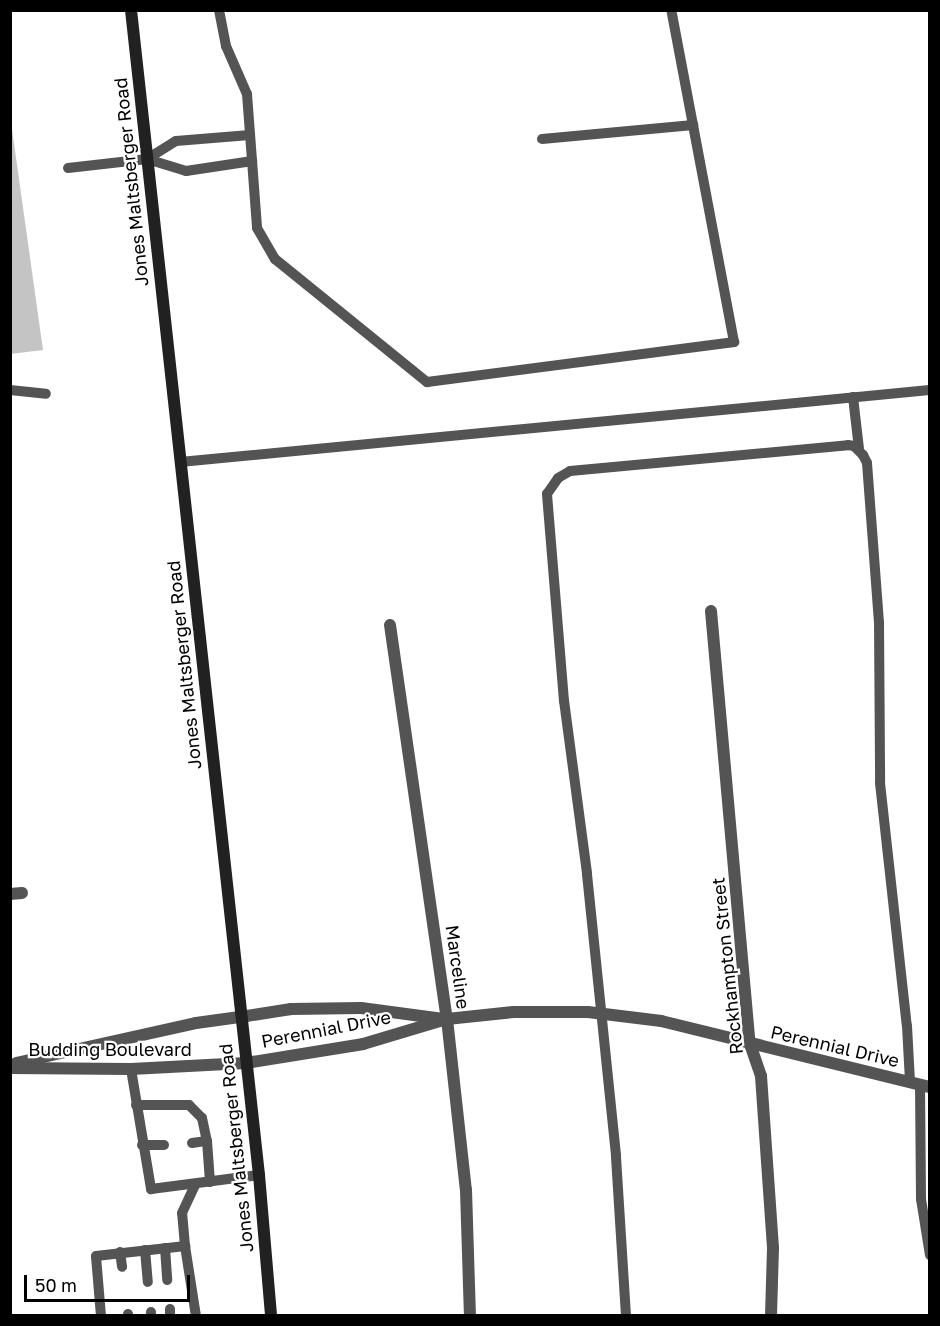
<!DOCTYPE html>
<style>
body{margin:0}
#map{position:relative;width:940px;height:1326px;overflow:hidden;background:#fff;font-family:"Golos Text",sans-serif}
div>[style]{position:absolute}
.building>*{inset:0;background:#c4c4c4}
.service>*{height:10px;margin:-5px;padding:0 5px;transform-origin:5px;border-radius:5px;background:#545454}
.minor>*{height:12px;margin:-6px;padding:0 6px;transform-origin:6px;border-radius:6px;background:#545454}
.tertiary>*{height:12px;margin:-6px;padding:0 6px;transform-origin:6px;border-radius:6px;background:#545454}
.secondary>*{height:12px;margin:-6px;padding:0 6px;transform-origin:6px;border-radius:6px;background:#212121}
span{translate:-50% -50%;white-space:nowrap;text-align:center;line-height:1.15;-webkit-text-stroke:4.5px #fff;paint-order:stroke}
.street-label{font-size:18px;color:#000}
.frame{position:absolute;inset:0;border:12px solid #000;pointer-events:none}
.scale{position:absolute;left:24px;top:1275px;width:166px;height:27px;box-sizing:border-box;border:3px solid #000;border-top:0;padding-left:8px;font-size:18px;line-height:21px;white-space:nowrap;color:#000;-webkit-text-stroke:4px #fff;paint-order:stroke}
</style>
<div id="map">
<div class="building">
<i style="clip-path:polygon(10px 115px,43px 350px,10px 354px)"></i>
</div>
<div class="service">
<i style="left:219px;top:10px;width:37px;rotate:79deg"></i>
<i style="left:226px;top:46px;width:52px;rotate:66.4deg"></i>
<i style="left:247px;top:94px;width:134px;rotate:85.7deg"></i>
<i style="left:257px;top:228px;width:36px;rotate:60deg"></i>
<i style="left:275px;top:259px;width:196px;rotate:39deg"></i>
<i style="left:427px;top:382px;width:310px;rotate:-7.4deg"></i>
<i style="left:734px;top:342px;width:338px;rotate:-100.7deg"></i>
<i style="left:542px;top:139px;width:152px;rotate:-5.3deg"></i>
<i style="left:147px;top:159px;width:34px;rotate:-32deg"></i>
<i style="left:176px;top:141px;width:74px;rotate:-4.6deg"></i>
<i style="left:68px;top:168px;width:80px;rotate:-6.5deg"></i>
<i style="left:147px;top:159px;width:41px;rotate:17.1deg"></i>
<i style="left:186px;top:171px;width:67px;rotate:-8.6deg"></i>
<i style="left:10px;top:390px;width:36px;rotate:6deg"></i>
<i style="left:853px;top:397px;width:52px;rotate:83.4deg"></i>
<i style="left:180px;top:462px;width:753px;rotate:-5.48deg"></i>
<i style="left:131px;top:1069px;width:122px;rotate:80.5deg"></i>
<i style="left:151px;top:1189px;width:109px;rotate:-7.4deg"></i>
<i style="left:920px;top:1084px;width:115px;rotate:89.5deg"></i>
<i style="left:921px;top:1199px;width:57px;rotate:80.9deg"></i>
<i style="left:136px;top:1105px;width:53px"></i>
<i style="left:189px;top:1105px;width:18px;rotate:45deg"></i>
<i style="left:202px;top:1118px;width:24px;rotate:78deg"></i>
<i style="left:207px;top:1141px;width:41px;rotate:85.8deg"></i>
<i style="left:192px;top:1143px;width:15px;rotate:-8deg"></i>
<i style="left:142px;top:1145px;width:22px"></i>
<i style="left:185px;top:1246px;width:71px;rotate:81.1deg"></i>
<i style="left:165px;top:1248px;width:32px;rotate:86deg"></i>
<i style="left:145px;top:1250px;width:32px;rotate:85deg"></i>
<i style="left:120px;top:1252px;width:15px;rotate:82deg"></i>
<i style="left:170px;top:1309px;width:7px;rotate:90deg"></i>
<i style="left:151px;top:1312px;width:4px;rotate:90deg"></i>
<i style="left:128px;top:1314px;width:2px;rotate:90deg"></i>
<i style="left:101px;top:1316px;width:60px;rotate:-94.8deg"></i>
<i style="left:96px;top:1256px;width:90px;rotate:-6.4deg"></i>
<i style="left:185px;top:1246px;width:33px;rotate:-95deg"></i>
<i style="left:182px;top:1213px;width:31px;rotate:-65deg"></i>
<i style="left:626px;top:1316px;width:161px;rotate:-93.6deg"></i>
<i style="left:616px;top:1155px;width:283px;rotate:-95.9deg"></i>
<i style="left:587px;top:873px;width:174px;rotate:-97.6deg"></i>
<i style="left:564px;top:701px;width:208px;rotate:-94.7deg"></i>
<i style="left:547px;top:494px;width:19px;rotate:-55deg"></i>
<i style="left:558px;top:478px;width:14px;rotate:-30deg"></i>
<i style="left:570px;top:471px;width:279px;rotate:-5.3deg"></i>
<i style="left:848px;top:445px;width:6px;rotate:9deg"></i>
<i style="left:854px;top:446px;width:13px;rotate:45deg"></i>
<i style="left:863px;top:455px;width:9px;rotate:63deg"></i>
<i style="left:867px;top:463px;width:159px;rotate:85.7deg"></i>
<i style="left:879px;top:622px;width:161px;rotate:89.6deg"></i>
<i style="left:880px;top:783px;width:244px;rotate:83.7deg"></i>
<i style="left:907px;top:1026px;width:56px;rotate:86.9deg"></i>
</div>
<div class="minor">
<i style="left:711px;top:611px;width:435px;rotate:84.9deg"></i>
<i style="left:750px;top:1044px;width:34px;rotate:71deg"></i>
<i style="left:761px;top:1076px;width:172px;rotate:86deg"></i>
<i style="left:773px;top:1248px;width:68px;rotate:91.7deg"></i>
<i style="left:390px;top:625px;width:398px;rotate:81.8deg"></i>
<i style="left:447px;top:1019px;width:172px;rotate:83.7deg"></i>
<i style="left:466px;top:1190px;width:126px;rotate:88.2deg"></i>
<i style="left:10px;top:894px;width:12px;rotate:-5deg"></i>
<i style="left:240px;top:1017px;width:52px;rotate:-8.9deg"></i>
<i style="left:291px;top:1009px;width:70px;rotate:-0.8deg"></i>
<i style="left:361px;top:1008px;width:83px;rotate:7.6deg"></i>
<i style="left:246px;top:1063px;width:119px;rotate:-9.2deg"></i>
<i style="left:363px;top:1044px;width:88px;rotate:-16.6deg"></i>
<i style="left:447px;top:1019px;width:67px;rotate:-6deg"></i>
<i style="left:514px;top:1012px;width:74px"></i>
<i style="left:588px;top:1012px;width:74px;rotate:7deg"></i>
<i style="left:661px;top:1021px;width:277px;rotate:13.8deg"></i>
</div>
<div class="tertiary">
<i style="left:16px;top:1063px;width:184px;rotate:-12.5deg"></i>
<i style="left:196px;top:1023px;width:44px;rotate:-7.8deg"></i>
<i style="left:10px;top:1068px;width:121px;rotate:0.5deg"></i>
<i style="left:131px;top:1069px;width:115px;rotate:-3deg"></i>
</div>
<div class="secondary">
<i style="left:131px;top:10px;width:1172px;rotate:83.73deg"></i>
<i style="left:259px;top:1175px;width:142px;rotate:85.1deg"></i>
</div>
<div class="street-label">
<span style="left:131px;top:182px;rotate:-96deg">Jones Maltsberger Road</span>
<span style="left:184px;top:665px;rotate:-96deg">Jones Maltsberger Road</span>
<span style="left:727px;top:966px;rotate:-96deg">Rockhampton Street</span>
<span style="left:458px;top:967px;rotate:82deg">Marceline</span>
<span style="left:326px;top:1029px;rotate:-11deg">Perennial Drive</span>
<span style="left:835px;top:1046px;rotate:13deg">Perennial Drive</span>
<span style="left:110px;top:1049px">Budding Boulevard</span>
<span style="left:236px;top:1148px;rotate:-96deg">Jones Maltsberger Road</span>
</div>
<div class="frame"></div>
<div class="scale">50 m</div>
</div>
